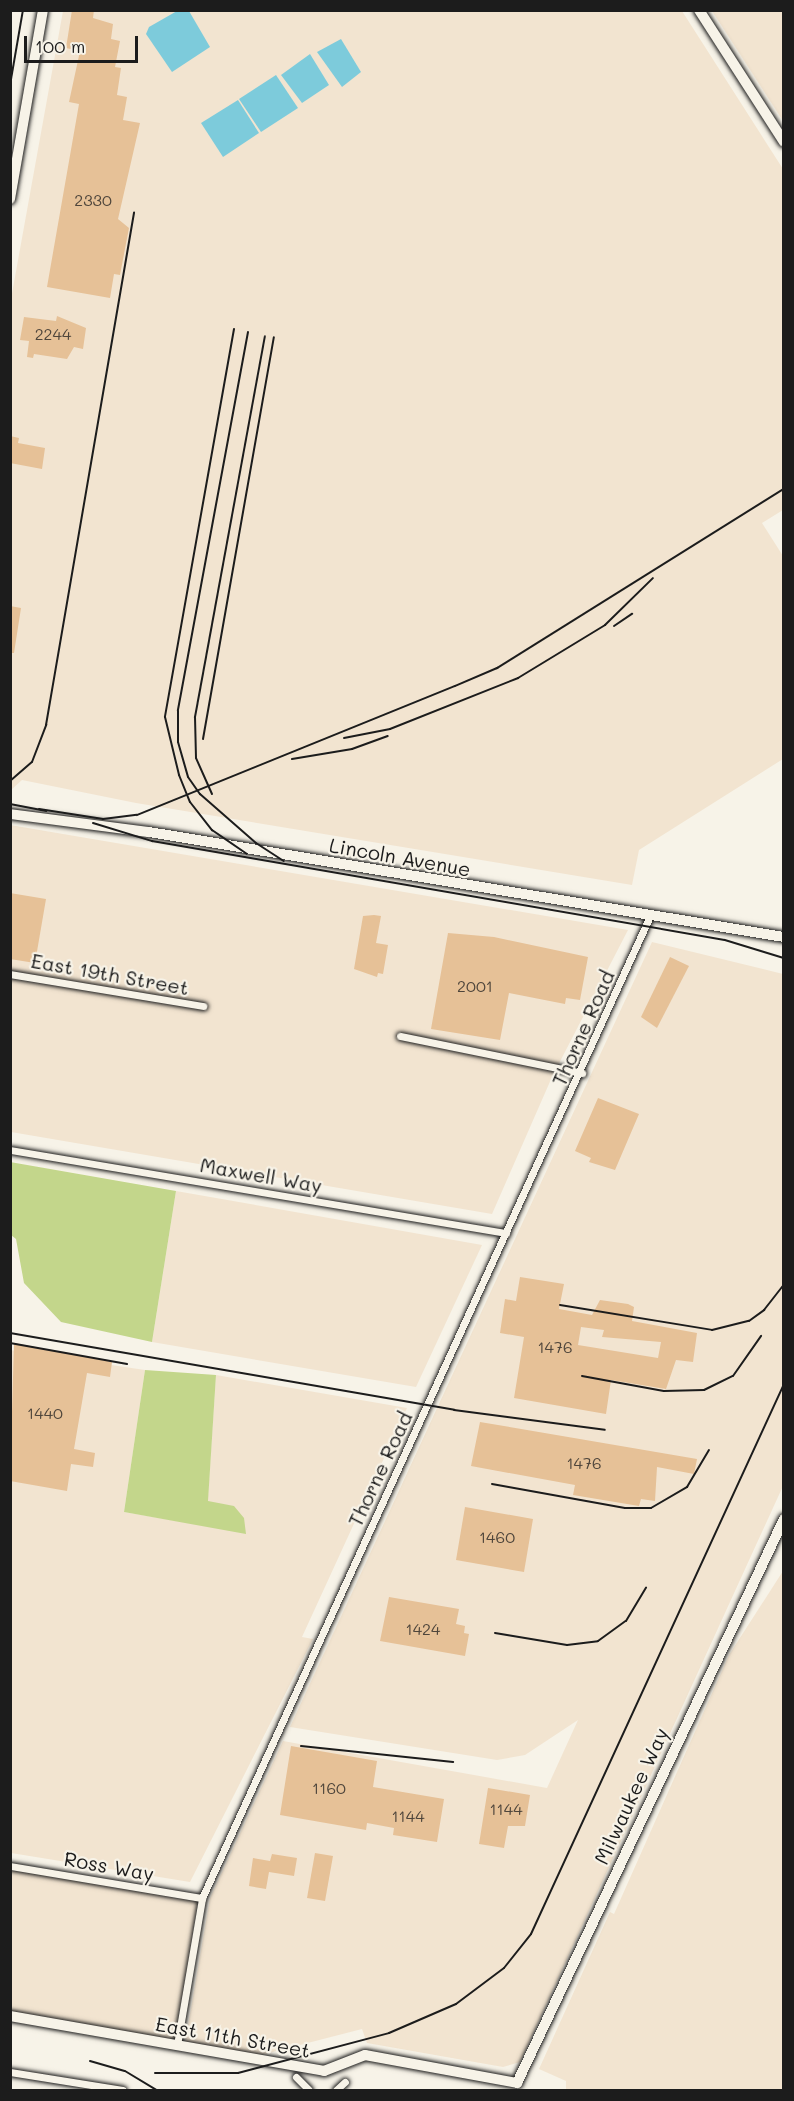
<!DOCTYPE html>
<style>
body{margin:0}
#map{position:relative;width:794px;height:2101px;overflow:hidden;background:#f7f3e8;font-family:Mali,sans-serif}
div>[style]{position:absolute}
.built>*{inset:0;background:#f2e4d0}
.green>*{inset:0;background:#c3d68b}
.water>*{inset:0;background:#7dcbdb}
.building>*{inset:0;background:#e6c197}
.roads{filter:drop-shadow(0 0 2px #1c1c1c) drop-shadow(0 0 2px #1c1c1c)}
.street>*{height:7px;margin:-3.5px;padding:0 3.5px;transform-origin:3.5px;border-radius:3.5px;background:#f7f3e8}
.secondary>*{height:10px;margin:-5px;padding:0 5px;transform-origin:5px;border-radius:5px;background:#f7f3e8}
.rail>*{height:2px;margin:-1px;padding:0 1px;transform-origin:1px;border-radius:1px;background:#1c1c1c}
span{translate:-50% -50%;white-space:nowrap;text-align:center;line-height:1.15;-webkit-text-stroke:4.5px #f7f3e8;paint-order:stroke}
.number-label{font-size:16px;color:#4e453b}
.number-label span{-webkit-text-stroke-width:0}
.street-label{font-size:20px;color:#1c1c1c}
.frame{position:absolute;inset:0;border:12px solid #1c1c1c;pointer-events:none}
.scale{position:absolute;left:24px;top:36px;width:114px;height:27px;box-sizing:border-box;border:3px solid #1c1c1c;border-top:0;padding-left:8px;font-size:18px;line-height:21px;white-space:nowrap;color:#1c1c1c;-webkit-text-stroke:4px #f7f3e8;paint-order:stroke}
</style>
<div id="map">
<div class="built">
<i style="clip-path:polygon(63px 11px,682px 11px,783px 169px,783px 510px,762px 523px,783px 556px,783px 759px,639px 850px,632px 885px,136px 803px,22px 780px,11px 790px,11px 299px)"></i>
<i style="clip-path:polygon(712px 11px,783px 11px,783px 121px)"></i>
<i style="clip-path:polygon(10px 825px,628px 930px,552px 1077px,492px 1214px,11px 1132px)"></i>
<i style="clip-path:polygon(652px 942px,783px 974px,783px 1486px,520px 2062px,503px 2067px,367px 2043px,362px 2029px,261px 2055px,185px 2043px,210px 1898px,283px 1741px,547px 1788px,578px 1720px,525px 1755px,497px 1760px,290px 1727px)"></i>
<i style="clip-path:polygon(176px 1191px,482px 1245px,416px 1387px,152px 1342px)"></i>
<i style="clip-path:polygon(10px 1350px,145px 1370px,124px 1512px,206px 1526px,216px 1375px,407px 1408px,302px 1637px,313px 1639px,190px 1882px,11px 1853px)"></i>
<i style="clip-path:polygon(783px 1571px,783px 2090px,566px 2090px,566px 2081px,539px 2069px,610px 1912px,614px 1914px,729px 1655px)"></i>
<i style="clip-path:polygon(10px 1868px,198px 1899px,176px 2041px,11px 2015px)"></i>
</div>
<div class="green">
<i style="clip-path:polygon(10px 1162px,176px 1191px,152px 1342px,61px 1322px,24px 1283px,16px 1239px,11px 1235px)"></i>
<i style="clip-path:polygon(145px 1370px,216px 1375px,208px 1501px,234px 1506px,244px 1518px,246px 1534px,124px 1512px)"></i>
</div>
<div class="water">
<i style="clip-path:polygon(177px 11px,189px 11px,210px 47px,172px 72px,146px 34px,149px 27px)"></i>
<i style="clip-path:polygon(341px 39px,361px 72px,342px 87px,317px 52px)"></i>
<i style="clip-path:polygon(310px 54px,329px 85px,302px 103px,281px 75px)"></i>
<i style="clip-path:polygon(276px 75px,298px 108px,261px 132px,239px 99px)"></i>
<i style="clip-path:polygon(238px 100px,259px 133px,223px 157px,201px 123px)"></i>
</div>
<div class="building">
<i style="clip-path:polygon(72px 10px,94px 10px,93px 18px,113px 24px,111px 39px,120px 41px,115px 67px,121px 68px,117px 95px,127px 97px,123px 120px,140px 123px,118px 219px,129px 228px,120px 275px,114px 274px,110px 298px,47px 287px,79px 104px,69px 102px,80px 51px,66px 48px)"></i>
<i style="clip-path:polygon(57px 316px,86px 328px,83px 349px,74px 347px,67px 359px,34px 354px,33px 358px,27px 357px,29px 341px,20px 340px,24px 317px,56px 321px)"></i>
<i style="clip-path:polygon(10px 436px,19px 438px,18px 443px,45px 448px,42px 469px,10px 463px)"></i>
<i style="clip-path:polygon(10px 606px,21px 608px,14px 653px,10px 653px)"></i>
<i style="clip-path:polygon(10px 893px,46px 899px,35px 963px,10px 959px)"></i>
<i style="clip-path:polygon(374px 915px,381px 916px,376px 943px,388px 945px,383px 974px,378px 973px,377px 977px,354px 969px,363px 916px)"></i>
<i style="clip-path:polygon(448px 933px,494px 937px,588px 957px,580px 1000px,566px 998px,565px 1004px,509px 993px,500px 1040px,431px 1029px)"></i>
<i style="clip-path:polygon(670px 957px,689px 966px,657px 1028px,641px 1017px)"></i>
<i style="clip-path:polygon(598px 1098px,639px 1114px,615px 1170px,589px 1162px,591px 1158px,575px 1151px)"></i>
<i style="clip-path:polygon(evenodd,520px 1277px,564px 1284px,559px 1309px,592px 1315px,600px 1300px,628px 1304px,634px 1307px,632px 1321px,697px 1333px,693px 1362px,676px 1360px,666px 1389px,611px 1380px,606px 1414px,514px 1398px,524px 1337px,500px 1333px,505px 1299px,516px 1301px,520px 1277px,581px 1327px,604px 1330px,602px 1337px,661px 1342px,658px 1358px,578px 1345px,581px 1327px)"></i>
<i style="clip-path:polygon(14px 1343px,112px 1362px,110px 1377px,87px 1373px,74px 1449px,95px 1453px,93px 1467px,71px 1464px,67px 1491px,10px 1481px)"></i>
<i style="clip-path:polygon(480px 1422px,697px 1459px,694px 1474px,657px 1467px,655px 1501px,641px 1499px,639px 1506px,573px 1495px,575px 1485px,471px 1466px)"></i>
<i style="clip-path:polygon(465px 1507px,533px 1519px,524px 1572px,456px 1560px)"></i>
<i style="clip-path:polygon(389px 1597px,459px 1609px,456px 1624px,465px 1626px,464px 1633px,469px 1634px,465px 1656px,380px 1641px)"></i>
<i style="clip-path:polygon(291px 1746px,377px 1761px,373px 1787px,444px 1799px,437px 1842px,393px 1835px,394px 1828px,367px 1823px,366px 1830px,280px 1815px)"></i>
<i style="clip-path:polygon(488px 1788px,530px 1795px,525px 1826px,508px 1826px,504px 1848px,479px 1844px)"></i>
<i style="clip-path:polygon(315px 1853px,333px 1856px,325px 1901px,307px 1898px)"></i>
<i style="clip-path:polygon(272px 1854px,297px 1858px,294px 1876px,269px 1872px,266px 1889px,249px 1886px,253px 1858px,270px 1861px)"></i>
</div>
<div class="roads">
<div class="street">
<i style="left:10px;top:974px;width:196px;rotate:9.4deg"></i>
<i style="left:400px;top:1036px;width:186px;rotate:11.5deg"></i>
<i style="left:10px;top:1150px;width:503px;rotate:9.5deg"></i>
<i style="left:10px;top:1866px;width:195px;rotate:9.5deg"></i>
<i style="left:177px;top:2045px;width:149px;rotate:-80.3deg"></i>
<i style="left:202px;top:1898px;width:1077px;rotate:-65.48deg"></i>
<i style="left:10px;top:2072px;width:114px;rotate:9.1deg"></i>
<i style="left:296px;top:2077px;width:18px;rotate:45deg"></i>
<i style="left:336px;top:2090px;width:12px;rotate:-42deg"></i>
</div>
<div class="secondary">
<i style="left:699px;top:10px;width:157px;rotate:57.2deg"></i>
<i style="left:10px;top:199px;width:192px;rotate:-80.1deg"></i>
<i style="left:10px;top:814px;width:140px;rotate:7.4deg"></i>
<i style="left:149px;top:832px;width:644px;rotate:9.39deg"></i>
<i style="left:10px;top:2016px;width:319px;rotate:9.9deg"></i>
<i style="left:324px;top:2071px;width:44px;rotate:-21.3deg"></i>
<i style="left:365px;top:2055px;width:155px;rotate:10.4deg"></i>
<i style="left:517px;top:2083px;width:624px;rotate:-64.67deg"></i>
</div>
</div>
<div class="rail">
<i style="left:10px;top:85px;width:76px;rotate:-80.2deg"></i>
<i style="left:234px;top:329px;width:394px;rotate:100.1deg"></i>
<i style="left:165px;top:717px;width:60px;rotate:76.4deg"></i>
<i style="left:179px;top:775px;width:29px;rotate:68deg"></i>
<i style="left:190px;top:802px;width:36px;rotate:52deg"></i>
<i style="left:212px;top:830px;width:42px;rotate:34.4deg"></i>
<i style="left:248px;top:332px;width:385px;rotate:100.5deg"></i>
<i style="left:178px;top:711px;width:31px;rotate:90deg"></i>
<i style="left:178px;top:742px;width:36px;rotate:74deg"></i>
<i style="left:188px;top:777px;width:21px;rotate:55deg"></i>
<i style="left:200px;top:794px;width:74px;rotate:41.2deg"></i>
<i style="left:256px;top:843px;width:33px;rotate:33deg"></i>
<i style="left:614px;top:626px;width:22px;rotate:-34deg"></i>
<i style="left:344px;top:738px;width:47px;rotate:-11.1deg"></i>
<i style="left:390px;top:729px;width:138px;rotate:-21.7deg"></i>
<i style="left:518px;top:678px;width:102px;rotate:-31.3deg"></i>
<i style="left:605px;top:625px;width:67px;rotate:-44.4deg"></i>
<i style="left:203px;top:739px;width:408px;rotate:-80deg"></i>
<i style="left:292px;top:759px;width:61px;rotate:-9.5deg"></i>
<i style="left:352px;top:749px;width:38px;rotate:-20deg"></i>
<i style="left:10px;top:781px;width:29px;rotate:-41deg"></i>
<i style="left:32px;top:762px;width:40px;rotate:-69deg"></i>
<i style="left:46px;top:725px;width:520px;rotate:-80.25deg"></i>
<i style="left:212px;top:794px;width:39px;rotate:-114deg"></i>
<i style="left:196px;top:758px;width:41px;rotate:-91.4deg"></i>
<i style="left:195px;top:717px;width:387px;rotate:-79.6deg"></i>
<i style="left:10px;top:804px;width:37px;rotate:11deg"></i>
<i style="left:39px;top:809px;width:65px;rotate:8.9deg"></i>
<i style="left:103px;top:819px;width:34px;rotate:-7deg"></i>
<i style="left:137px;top:815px;width:343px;rotate:-22.1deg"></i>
<i style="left:455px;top:686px;width:46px;rotate:-23.2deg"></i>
<i style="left:497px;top:668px;width:338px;rotate:-32deg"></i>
<i style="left:93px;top:823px;width:62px;rotate:17deg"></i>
<i style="left:152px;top:841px;width:581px;rotate:9.8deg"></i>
<i style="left:725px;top:940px;width:62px;rotate:17deg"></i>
<i style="left:560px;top:1305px;width:154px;rotate:9.3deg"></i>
<i style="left:712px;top:1330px;width:38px;rotate:-14deg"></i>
<i style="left:749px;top:1321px;width:19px;rotate:-36deg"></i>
<i style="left:764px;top:1310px;width:33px;rotate:-52deg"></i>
<i style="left:10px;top:1333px;width:451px;rotate:9.8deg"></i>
<i style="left:454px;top:1410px;width:152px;rotate:7.5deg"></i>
<i style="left:10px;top:1343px;width:119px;rotate:10.2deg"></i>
<i style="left:582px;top:1376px;width:83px;rotate:10.4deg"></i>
<i style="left:664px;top:1391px;width:40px;rotate:-1.4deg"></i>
<i style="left:704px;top:1390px;width:32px;rotate:-26deg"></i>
<i style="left:733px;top:1376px;width:49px;rotate:-55deg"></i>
<i style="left:492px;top:1484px;width:135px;rotate:10.2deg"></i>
<i style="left:625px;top:1508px;width:26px"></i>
<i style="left:651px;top:1508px;width:42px;rotate:-30.3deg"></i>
<i style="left:687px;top:1487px;width:43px;rotate:-59.3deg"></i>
<i style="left:495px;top:1633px;width:73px;rotate:9.5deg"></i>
<i style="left:567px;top:1645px;width:31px;rotate:-7deg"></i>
<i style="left:598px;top:1641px;width:34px;rotate:-36deg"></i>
<i style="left:626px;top:1621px;width:39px;rotate:-59deg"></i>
<i style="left:301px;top:1746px;width:153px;rotate:6deg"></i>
<i style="left:90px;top:2061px;width:36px;rotate:16deg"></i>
<i style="left:125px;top:2071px;width:37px;rotate:31deg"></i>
<i style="left:155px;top:2073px;width:83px"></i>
<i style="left:238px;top:2073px;width:156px;rotate:-14.8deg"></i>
<i style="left:389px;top:2033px;width:73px;rotate:-23.4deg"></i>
<i style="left:456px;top:2004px;width:60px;rotate:-36.9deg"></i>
<i style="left:504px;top:1968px;width:43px;rotate:-51.5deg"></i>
<i style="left:531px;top:1934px;width:605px;rotate:-65.3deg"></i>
</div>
<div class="number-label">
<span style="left:93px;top:200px">2330</span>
<span style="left:53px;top:334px">2244</span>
<span style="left:475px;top:986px">2001</span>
<span style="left:555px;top:1347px">1476</span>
<span style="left:45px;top:1413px">1440</span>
<span style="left:584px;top:1463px">1476</span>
<span style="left:497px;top:1537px">1460</span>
<span style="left:423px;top:1629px">1424</span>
<span style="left:329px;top:1788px">1160</span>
<span style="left:506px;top:1809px">1144</span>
<span style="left:408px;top:1816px">1144</span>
</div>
<div class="street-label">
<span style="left:400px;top:857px;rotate:10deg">Lincoln Avenue</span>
<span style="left:110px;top:974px;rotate:10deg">East 19th Street</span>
<span style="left:583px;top:1028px;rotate:-66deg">Thorne Road</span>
<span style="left:261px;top:1175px;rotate:10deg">Maxwell Way</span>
<span style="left:380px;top:1469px;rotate:-65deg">Thorne Road</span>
<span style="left:631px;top:1796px;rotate:-65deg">Milwaukee Way</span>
<span style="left:109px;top:1866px;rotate:10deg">Ross Way</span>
<span style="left:233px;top:2037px;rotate:10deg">East 11th Street</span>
</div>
<div class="frame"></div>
<div class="scale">100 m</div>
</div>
